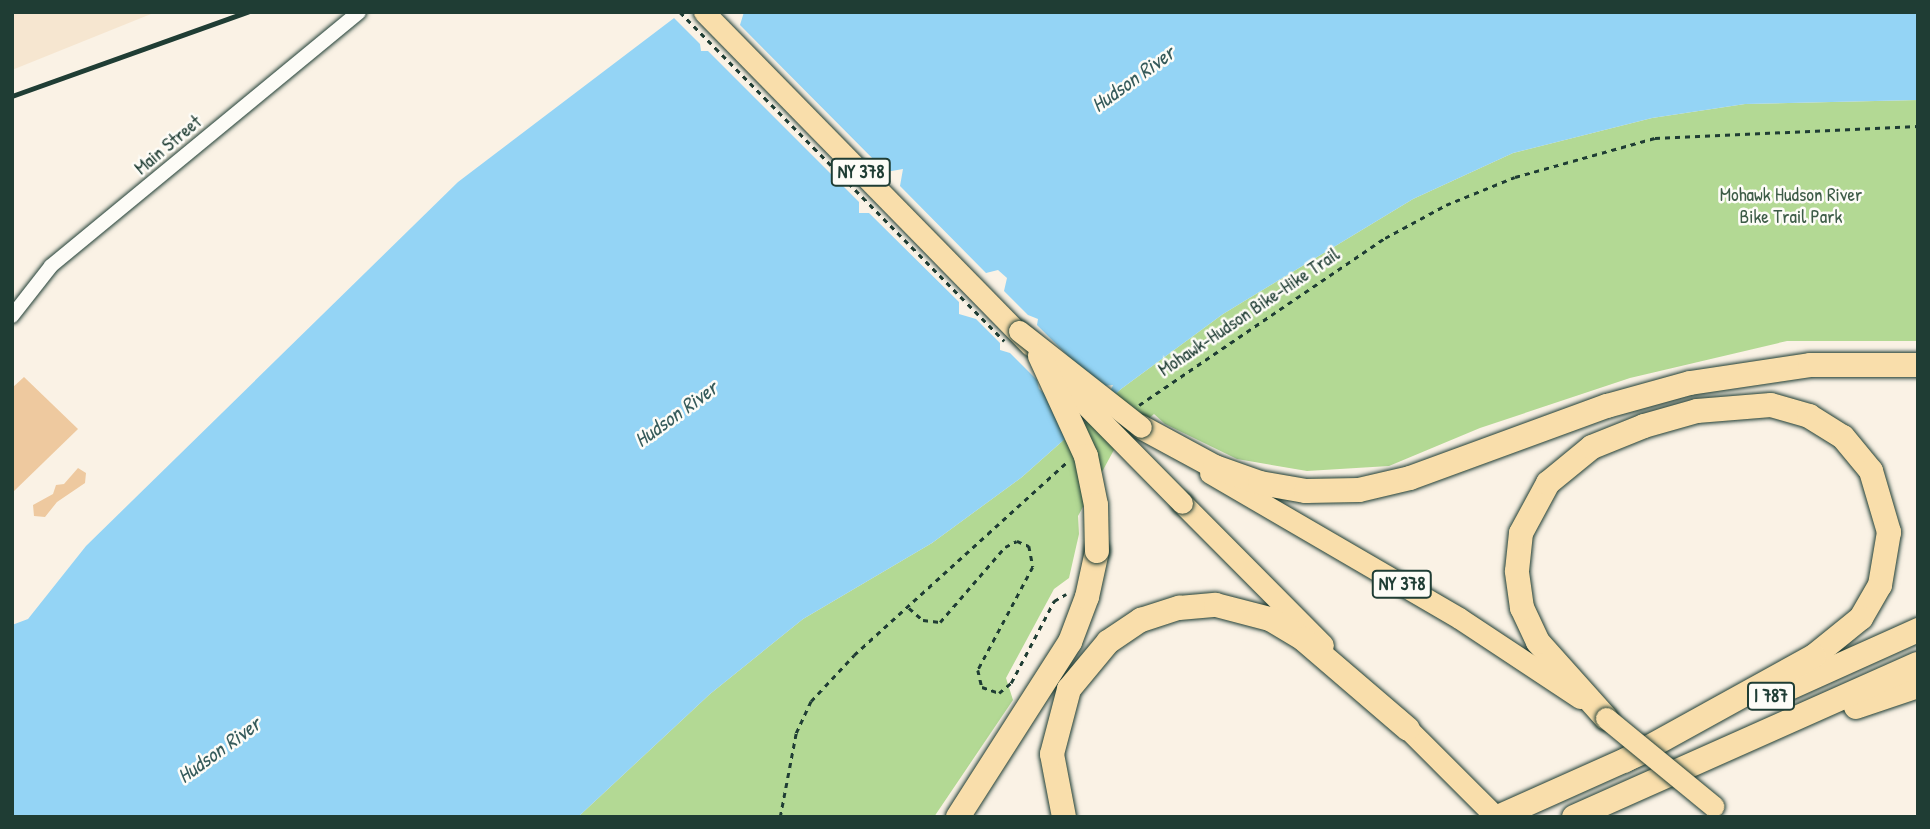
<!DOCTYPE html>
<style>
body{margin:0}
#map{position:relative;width:1930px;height:829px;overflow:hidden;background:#faf2e5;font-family:"Patrick Hand",sans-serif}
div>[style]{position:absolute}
.built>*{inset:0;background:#f6e6d0}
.green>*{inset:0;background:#b3d994}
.water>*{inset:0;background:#94d4f5}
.pier>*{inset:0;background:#faf2e5}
.building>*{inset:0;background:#eec99f}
.path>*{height:2.5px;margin-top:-1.25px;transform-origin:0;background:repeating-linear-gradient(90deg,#1f3d34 0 5px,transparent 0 10px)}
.roads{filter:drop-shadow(0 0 2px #1f3d34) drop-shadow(0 0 2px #1f3d34)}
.minor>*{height:14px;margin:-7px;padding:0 7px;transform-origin:7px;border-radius:7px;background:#fdfcf7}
.primary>*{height:21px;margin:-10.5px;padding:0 10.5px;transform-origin:10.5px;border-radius:10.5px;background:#f9deab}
.motorway>*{height:24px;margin:-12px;padding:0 12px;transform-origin:12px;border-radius:12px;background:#f9deab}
.rail>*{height:4.5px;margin:-2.25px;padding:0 2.25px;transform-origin:2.25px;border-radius:2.25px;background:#1f3d34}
.path-bridge>*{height:2.5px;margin-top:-1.25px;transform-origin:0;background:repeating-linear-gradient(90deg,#1f3d34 0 5px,transparent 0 10px)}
.bridges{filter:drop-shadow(0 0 2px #1f3d34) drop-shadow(0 0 2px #1f3d34)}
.primary-bridge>*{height:21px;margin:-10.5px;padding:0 10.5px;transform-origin:10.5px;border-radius:10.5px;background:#f9deab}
.motorway-bridge>*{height:24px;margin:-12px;padding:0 12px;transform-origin:12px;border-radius:12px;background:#f9deab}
span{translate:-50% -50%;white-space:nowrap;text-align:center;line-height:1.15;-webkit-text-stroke:5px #fdfcf7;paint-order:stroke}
.shield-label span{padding:2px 5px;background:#fdfcf7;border:2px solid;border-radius:5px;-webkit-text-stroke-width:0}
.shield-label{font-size:18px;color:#1f3d34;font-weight:700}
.street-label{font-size:19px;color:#1f3d34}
.park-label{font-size:19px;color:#3d5c47}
.water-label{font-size:21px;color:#365b5b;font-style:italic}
.frame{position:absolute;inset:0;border:14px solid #1f3d34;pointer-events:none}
</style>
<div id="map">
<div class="built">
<i style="clip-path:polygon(12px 12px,156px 12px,12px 70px)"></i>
</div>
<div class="green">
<i style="clip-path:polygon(1918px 100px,1918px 341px,1787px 341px,1630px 378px,1480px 428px,1389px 466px,1307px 471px,1237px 459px,1165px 424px,1154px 414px,1115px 448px,1078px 516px,1079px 534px,1069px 578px,1054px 589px,1006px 678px,1013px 700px,934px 817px,578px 817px,710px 694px,803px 619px,932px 543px,1022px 477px,1121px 389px,1223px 314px,1413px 199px,1513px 153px,1652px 118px,1745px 104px)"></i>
</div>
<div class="water">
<i style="clip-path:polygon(682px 12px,1918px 12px,1918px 100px,1745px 104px,1652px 118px,1513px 153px,1413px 199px,1223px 314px,1121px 389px,1022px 477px,932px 543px,803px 619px,710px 694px,578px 817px,12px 817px,12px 625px,28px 619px,86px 546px,458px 182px)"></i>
</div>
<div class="pier">
<i style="clip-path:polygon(676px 12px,744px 12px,740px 25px,886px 172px,903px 169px,900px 186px,986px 273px,998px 270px,1007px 278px,1004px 291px,1028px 315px,1038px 319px,1037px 325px,1071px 359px,1103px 386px,1113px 385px,1110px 392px,1117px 397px,1082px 425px,1039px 389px,1037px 380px,1010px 353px,1000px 350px,1000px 343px,976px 319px,959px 314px,959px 302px,869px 213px,859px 213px,859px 202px,708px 51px,701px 51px,700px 44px,672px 16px)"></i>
</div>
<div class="building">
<i style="clip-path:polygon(24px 377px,78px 429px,12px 493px,12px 388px)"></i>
<i style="clip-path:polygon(78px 468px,86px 473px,85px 483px,57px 502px,45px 517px,34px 516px,33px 505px,53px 494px,56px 485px,64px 484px)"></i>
</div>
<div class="path">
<i style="left:1139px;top:405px;width:297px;rotate:-34.2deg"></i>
<i style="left:1385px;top:238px;width:69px;rotate:-28.4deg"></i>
<i style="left:1446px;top:205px;width:74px;rotate:-22.1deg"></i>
<i style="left:1515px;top:177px;width:145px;rotate:-15.6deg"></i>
<i style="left:1655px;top:138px;width:263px;rotate:-2.6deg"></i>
<i style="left:909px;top:608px;width:18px;rotate:41deg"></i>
<i style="left:923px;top:620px;width:17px;rotate:7deg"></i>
<i style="left:940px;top:622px;width:99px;rotate:-49.1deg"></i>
<i style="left:1005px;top:547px;width:13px;rotate:-27deg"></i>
<i style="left:1017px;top:541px;width:13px;rotate:23deg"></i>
<i style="left:1029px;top:546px;width:21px;rotate:79deg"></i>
<i style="left:1033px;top:567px;width:117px;rotate:118.1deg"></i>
<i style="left:978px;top:670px;width:17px;rotate:77deg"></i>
<i style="left:982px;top:687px;width:18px;rotate:19deg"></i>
<i style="left:999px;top:693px;width:16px;rotate:-40deg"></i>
<i style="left:1011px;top:683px;width:93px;rotate:-62.3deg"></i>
<i style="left:1054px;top:601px;width:14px;rotate:-30deg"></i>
<i style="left:780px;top:817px;width:86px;rotate:-79.2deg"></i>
<i style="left:796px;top:733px;width:35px;rotate:-65deg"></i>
<i style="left:811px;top:701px;width:63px;rotate:-46.9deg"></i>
<i style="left:854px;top:655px;width:289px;rotate:-42.2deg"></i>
</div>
<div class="roads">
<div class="minor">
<i style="left:12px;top:316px;width:63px;rotate:-52deg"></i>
<i style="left:51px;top:266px;width:399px;rotate:-39.5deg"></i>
</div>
<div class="primary">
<i style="left:704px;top:12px;width:467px;rotate:45.6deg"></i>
<i style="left:1210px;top:473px;width:288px;rotate:30.2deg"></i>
<i style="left:1459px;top:618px;width:145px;rotate:33.5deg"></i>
<i style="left:1182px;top:503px;width:200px;rotate:45.2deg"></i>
<i style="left:1398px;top:719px;width:139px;rotate:45deg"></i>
</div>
<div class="motorway">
<i style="left:1141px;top:427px;width:84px;rotate:28.4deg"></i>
<i style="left:1215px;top:467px;width:48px;rotate:19.6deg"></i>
<i style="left:1260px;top:483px;width:47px;rotate:9.9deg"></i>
<i style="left:1306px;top:491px;width:53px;rotate:-1.1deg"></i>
<i style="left:1359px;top:490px;width:52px;rotate:-13.2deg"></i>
<i style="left:1410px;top:478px;width:210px;rotate:-20.1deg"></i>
<i style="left:1607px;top:406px;width:86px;rotate:-15.5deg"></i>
<i style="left:1690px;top:383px;width:121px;rotate:-8.5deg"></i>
<i style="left:1810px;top:365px;width:108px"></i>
<i style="left:1778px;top:693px;width:154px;rotate:-24.2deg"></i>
<i style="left:1856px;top:707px;width:65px;rotate:-18.7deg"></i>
<i style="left:1606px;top:718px;width:102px;rotate:-131.8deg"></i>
<i style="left:1538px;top:642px;width:38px;rotate:-115deg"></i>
<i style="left:1522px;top:608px;width:37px;rotate:-98deg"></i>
<i style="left:1517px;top:571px;width:38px;rotate:-84deg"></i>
<i style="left:1521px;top:533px;width:57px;rotate:-61.6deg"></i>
<i style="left:1548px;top:483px;width:57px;rotate:-39.3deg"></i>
<i style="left:1592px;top:447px;width:56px;rotate:-22deg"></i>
<i style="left:1644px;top:426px;width:55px;rotate:-15.8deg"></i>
<i style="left:1697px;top:411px;width:74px;rotate:-4.6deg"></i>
<i style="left:1771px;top:405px;width:40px;rotate:16deg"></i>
<i style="left:1809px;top:416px;width:40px;rotate:32deg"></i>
<i style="left:1843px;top:437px;width:44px;rotate:50.5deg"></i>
<i style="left:1871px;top:471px;width:64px;rotate:73.6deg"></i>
<i style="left:1889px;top:532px;width:54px;rotate:99.6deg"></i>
<i style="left:1880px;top:585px;width:38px;rotate:120deg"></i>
<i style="left:1861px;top:618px;width:60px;rotate:141deg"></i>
<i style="left:1814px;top:656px;width:217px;rotate:151.1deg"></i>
<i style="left:958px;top:817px;width:208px;rotate:-57.4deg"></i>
<i style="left:1070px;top:642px;width:48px;rotate:-69.3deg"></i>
<i style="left:1087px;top:597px;width:47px;rotate:-77.7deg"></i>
<i style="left:1064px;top:817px;width:64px;rotate:-100.8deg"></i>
<i style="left:1052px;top:754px;width:67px;rotate:-75.3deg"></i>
<i style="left:1069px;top:689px;width:61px;rotate:-50.3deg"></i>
<i style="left:1108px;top:642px;width:40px;rotate:-34deg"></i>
<i style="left:1141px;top:620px;width:40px;rotate:-18deg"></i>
<i style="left:1179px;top:608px;width:37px;rotate:-5deg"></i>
<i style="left:1216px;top:605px;width:56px;rotate:14.5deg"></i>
<i style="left:1270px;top:619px;width:39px;rotate:31deg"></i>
<i style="left:1303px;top:639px;width:138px;rotate:40.6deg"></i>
<i style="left:1498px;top:817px;width:154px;rotate:-24.1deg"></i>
<i style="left:1574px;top:817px;width:376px;rotate:-24deg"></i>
</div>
</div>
<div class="rail">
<i style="left:12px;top:96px;width:250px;rotate:-19.7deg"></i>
</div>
<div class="path-bridge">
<i style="left:680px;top:12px;width:462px;rotate:45.4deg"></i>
</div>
<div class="bridges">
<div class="primary-bridge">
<i style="left:1019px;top:331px;width:155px;rotate:38.2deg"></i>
<i style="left:1050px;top:369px;width:188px;rotate:45.4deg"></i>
<i style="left:1606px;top:718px;width:139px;rotate:39.4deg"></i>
</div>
<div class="motorway-bridge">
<i style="left:1040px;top:356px;width:110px;rotate:65.3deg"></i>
<i style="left:1086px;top:456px;width:50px;rotate:78.5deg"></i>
<i style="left:1096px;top:505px;width:46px;rotate:88.8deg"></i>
</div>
</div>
<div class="shield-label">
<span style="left:861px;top:172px">NY 378</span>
<span style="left:1402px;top:584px">NY 378</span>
<span style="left:1771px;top:696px">I 787</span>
</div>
<div class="street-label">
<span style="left:168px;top:145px;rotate:-40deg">Main Street</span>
<span style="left:1249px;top:312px;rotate:-34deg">Mohawk-Hudson Bike-Hike Trail</span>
</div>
<div class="park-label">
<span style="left:1791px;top:206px">Mohawk Hudson River<br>Bike Trail Park</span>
</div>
<div class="water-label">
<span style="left:1133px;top:79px;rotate:-36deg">Hudson River</span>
<span style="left:676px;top:414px;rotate:-36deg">Hudson River</span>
<span style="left:219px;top:750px;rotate:-36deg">Hudson River</span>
</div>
<div class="frame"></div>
</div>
